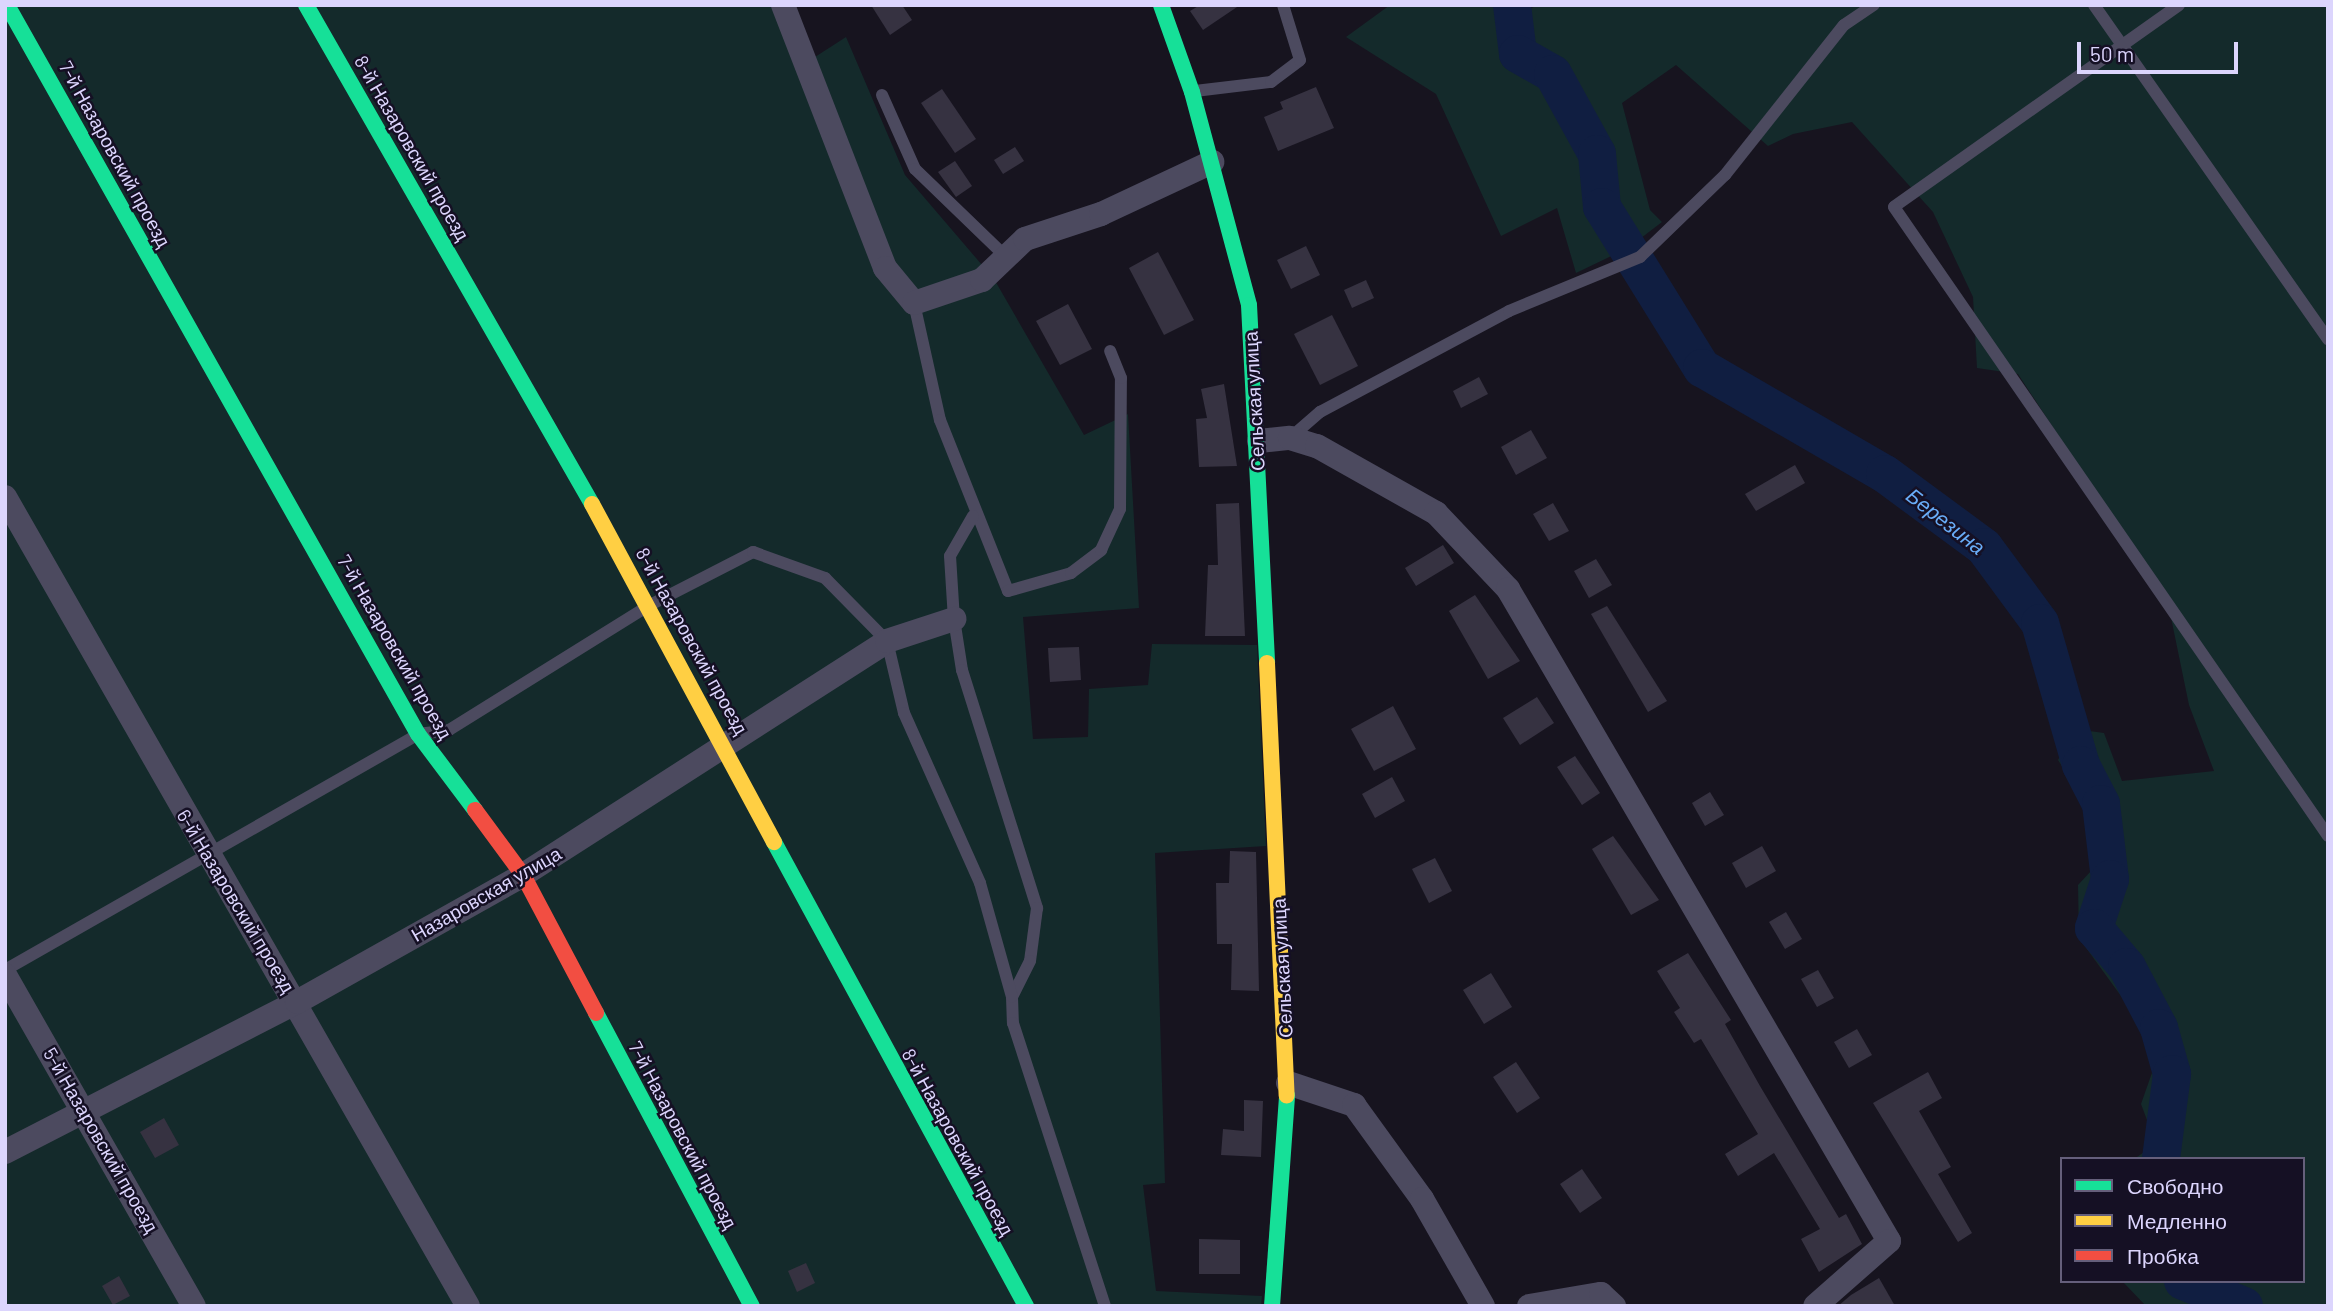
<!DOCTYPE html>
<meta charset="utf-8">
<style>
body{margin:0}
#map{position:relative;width:2333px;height:1311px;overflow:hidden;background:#17141f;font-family:Barlow,sans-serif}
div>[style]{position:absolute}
.green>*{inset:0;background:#142a2b}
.river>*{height:38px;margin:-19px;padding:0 19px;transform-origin:19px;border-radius:19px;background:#101e41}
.building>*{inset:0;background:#363241}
.lane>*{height:12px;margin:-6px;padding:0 6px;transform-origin:6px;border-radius:6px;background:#4c4a5f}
.street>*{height:24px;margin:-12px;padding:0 12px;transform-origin:12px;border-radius:12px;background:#4c4a5f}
.fast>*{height:16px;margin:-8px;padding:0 8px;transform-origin:8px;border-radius:8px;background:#16e098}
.slow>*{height:16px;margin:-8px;padding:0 8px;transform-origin:8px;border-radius:8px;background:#ffcf43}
.jam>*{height:16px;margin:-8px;padding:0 8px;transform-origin:8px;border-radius:8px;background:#f24e42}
span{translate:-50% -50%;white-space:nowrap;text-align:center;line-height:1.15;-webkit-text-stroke:5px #151024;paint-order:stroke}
.street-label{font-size:19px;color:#dcd5fd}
.water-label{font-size:21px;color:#69acf7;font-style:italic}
.frame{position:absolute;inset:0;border:7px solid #dcd5fd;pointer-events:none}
.legend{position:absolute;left:2060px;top:1157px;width:245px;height:126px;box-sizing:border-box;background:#151024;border:2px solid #655f7b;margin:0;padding:9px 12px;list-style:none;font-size:21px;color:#dcd5fd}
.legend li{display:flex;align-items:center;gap:14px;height:35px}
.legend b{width:35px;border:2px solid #655f7b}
.scale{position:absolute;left:2077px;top:42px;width:161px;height:32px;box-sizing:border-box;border:4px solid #dcd5fd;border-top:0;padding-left:9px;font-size:21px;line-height:24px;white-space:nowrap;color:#dcd5fd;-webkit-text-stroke:5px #151024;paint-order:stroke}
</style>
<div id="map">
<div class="green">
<i style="clip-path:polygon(5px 5px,776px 5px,801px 66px,846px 37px,905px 175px,994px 279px,1084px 435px,1128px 414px,1139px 608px,1023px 617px,1033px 739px,1088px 737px,1089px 689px,1148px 685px,1152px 644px,1257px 645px,1266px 846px,1155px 853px,1165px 1183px,1143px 1185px,1156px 1291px,1262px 1296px,1261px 1306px,5px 1306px)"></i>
<i style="clip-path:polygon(1390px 5px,1489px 5px,1511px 17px,1538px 5px,2328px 5px,2328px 1306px,2146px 1306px,2122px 1281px,2303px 1281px,2303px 1159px,2134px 1159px,2156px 1144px,2141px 1104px,2160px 1050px,2079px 938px,2078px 885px,2104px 857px,2093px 815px,2058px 760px,2075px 729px,2104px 733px,2122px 781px,2214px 771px,2189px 705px,2168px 603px,2018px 374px,1977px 368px,1973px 297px,1933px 212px,1852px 122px,1793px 134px,1768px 146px,1676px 65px,1622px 103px,1650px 210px,1662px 222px,1628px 248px,1576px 273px,1557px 208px,1501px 236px,1436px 94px,1346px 37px)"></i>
</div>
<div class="river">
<i style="left:1512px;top:5px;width:49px;rotate:83deg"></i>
<i style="left:1518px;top:54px;width:40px;rotate:29.7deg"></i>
<i style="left:1553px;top:74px;width:91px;rotate:61.2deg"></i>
<i style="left:1597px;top:154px;width:53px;rotate:84.6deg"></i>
<i style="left:1602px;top:207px;width:190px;rotate:58.2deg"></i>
<i style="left:1702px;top:368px;width:211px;rotate:30.1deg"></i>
<i style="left:1885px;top:474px;width:123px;rotate:36.4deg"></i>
<i style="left:1984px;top:547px;width:94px;rotate:53.6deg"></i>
<i style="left:2040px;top:623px;width:148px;rotate:73.9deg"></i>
<i style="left:2081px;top:765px;width:44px;rotate:62.9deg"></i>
<i style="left:2101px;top:804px;width:76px;rotate:83.2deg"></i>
<i style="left:2110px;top:879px;width:52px;rotate:108.1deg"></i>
<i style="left:2094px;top:928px;width:51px;rotate:49.8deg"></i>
<i style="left:2127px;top:967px;width:69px;rotate:62.3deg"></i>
<i style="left:2159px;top:1028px;width:48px;rotate:74.2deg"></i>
<i style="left:2172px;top:1074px;width:86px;rotate:97.4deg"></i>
<i style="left:2183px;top:1281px;width:66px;rotate:22.3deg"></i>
</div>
<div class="building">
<i style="clip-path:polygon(871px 5px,902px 5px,912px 20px,890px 35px)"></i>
<i style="clip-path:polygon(1200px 5px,1240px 5px,1203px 30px,1190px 11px)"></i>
<i style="clip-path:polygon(1316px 87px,1334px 128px,1278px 151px,1264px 117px,1283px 109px,1280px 102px)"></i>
<i style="clip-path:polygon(942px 89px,976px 139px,955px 153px,921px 103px)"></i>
<i style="clip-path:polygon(1015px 147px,1024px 161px,1003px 174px,994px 160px)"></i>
<i style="clip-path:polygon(955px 161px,972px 186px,956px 197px,938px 172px)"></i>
<i style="clip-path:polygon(1306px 246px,1320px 275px,1291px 289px,1277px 260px)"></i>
<i style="clip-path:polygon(1158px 252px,1194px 320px,1164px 335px,1129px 268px)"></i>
<i style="clip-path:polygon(1366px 280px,1374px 298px,1352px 308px,1344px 290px)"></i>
<i style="clip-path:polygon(1068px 304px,1092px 349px,1060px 365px,1036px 321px)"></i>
<i style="clip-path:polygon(1332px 315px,1358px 366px,1320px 385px,1294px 334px)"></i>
<i style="clip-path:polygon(1479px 377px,1488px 394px,1461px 408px,1453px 391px)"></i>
<i style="clip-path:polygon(1224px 384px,1237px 466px,1199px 467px,1196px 419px,1207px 418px,1201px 389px)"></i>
<i style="clip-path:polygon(1531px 430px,1547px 458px,1516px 475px,1501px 447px)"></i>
<i style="clip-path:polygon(1795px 465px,1805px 483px,1756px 511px,1745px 494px)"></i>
<i style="clip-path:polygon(1239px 503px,1245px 636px,1205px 636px,1208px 565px,1218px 565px,1216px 504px)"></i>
<i style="clip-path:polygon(1553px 503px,1569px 531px,1549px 541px,1533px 514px)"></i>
<i style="clip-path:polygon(1443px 545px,1454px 563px,1416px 586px,1405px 568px)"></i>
<i style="clip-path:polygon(1596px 559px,1612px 585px,1589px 598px,1574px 571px)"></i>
<i style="clip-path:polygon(1475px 595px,1520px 661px,1488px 679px,1449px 611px)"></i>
<i style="clip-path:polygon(1607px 606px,1667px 701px,1648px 712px,1591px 614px)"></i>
<i style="clip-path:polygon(1079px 647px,1081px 680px,1050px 682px,1048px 648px)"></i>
<i style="clip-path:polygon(1537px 697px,1554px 723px,1520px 745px,1503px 718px)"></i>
<i style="clip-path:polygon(1393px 706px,1416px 749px,1374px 771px,1351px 729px)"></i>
<i style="clip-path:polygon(1575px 756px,1600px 793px,1582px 805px,1557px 767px)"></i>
<i style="clip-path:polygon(1392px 777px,1405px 801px,1375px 818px,1362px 794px)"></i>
<i style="clip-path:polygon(1710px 792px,1724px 815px,1705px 826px,1692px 803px)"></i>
<i style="clip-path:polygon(1613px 836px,1659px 900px,1631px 915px,1592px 849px)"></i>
<i style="clip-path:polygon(1762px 846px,1776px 871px,1746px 888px,1732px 863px)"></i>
<i style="clip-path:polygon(1230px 851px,1256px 852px,1259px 991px,1231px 990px,1232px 944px,1217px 944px,1216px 883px,1229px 883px)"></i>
<i style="clip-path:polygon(1435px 858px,1452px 891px,1429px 903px,1412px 869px)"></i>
<i style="clip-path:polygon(1786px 912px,1802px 939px,1785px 949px,1769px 922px)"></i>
<i style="clip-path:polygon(1688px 953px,1731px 1020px,1725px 1024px,1760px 1086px,1839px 1218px,1846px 1214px,1862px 1244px,1819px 1272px,1801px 1239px,1820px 1229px,1774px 1153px,1738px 1176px,1725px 1154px,1758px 1134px,1701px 1039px,1694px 1043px,1674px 1012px,1680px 1008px,1657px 971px)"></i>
<i style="clip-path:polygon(1818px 970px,1834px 998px,1817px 1007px,1801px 979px)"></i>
<i style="clip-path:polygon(1491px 973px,1512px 1007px,1484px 1024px,1463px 990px)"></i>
<i style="clip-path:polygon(1857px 1029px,1872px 1055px,1849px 1068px,1834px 1042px)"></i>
<i style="clip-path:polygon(1516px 1062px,1540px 1098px,1517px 1113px,1493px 1077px)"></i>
<i style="clip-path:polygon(1928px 1072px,1942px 1098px,1919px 1111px,1951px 1167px,1938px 1174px,1972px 1233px,1958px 1242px,1873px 1103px)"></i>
<i style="clip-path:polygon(1244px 1100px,1263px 1101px,1261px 1157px,1221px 1155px,1223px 1129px,1244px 1131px)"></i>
<i style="clip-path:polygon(164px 1118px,179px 1145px,155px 1158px,140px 1132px)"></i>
<i style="clip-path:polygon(1582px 1169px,1602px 1198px,1580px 1213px,1560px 1184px)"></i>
<i style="clip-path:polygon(1199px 1239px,1240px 1240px,1240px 1274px,1199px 1274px)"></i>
<i style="clip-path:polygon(806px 1263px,815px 1283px,797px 1292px,788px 1271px)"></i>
<i style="clip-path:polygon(119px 1276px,130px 1296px,113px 1305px,102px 1286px)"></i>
<i style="clip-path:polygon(1879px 1278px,1895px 1306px,1838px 1306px,1851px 1295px)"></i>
</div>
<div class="lane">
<i style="left:2094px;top:5px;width:408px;rotate:55deg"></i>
<i style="left:2179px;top:5px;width:349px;rotate:144.7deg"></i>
<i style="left:1894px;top:207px;width:764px;rotate:55.39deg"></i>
<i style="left:1195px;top:91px;width:77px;rotate:-6.8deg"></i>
<i style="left:1271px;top:82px;width:36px;rotate:-37deg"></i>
<i style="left:1300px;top:60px;width:58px;rotate:-107.2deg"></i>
<i style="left:882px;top:95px;width:81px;rotate:66deg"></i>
<i style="left:915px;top:169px;width:125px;rotate:44deg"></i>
<i style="left:914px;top:303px;width:120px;rotate:77.5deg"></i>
<i style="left:940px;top:420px;width:184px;rotate:68.3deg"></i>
<i style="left:1008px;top:591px;width:66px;rotate:-15.9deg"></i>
<i style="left:1071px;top:573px;width:38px;rotate:-37deg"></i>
<i style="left:1101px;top:550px;width:45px;rotate:-65.1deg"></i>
<i style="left:1120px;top:509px;width:131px;rotate:-89.6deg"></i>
<i style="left:1121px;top:378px;width:29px;rotate:-112deg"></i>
<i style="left:1290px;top:438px;width:40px;rotate:-41deg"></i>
<i style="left:1320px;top:412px;width:214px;rotate:-28.1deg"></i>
<i style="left:1509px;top:311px;width:142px;rotate:-22.4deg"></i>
<i style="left:1640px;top:257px;width:118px;rotate:-44deg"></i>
<i style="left:1725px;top:175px;width:191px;rotate:-51.6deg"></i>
<i style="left:1844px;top:25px;width:36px;rotate:-34deg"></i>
<i style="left:973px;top:516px;width:46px;rotate:119.9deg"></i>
<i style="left:950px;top:556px;width:63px;rotate:86.4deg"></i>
<i style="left:954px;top:619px;width:52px;rotate:81.1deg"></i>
<i style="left:962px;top:670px;width:250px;rotate:72.5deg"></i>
<i style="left:1037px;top:908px;width:53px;rotate:97.5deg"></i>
<i style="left:1030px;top:961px;width:40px;rotate:116.6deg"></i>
<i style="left:1012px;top:997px;width:26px;rotate:88deg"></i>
<i style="left:1013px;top:1023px;width:298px;rotate:72deg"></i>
<i style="left:5px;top:970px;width:476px;rotate:-29.7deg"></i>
<i style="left:418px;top:734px;width:31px;rotate:-7deg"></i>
<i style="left:449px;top:730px;width:237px;rotate:-31.9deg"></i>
<i style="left:650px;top:605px;width:116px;rotate:-27.2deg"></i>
<i style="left:753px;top:552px;width:77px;rotate:19.9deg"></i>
<i style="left:825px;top:578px;width:88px;rotate:45.5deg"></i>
<i style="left:887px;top:641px;width:74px;rotate:76.7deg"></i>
<i style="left:904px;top:713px;width:186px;rotate:65.9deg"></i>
<i style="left:980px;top:883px;width:118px;rotate:74.3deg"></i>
</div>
<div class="street">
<i style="left:783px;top:5px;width:282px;rotate:68.8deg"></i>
<i style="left:885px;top:268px;width:45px;rotate:50.4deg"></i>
<i style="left:914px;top:303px;width:72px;rotate:-18.7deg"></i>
<i style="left:982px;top:280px;width:59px;rotate:-43.6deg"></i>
<i style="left:1025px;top:239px;width:80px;rotate:-18.2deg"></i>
<i style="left:1101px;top:214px;width:123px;rotate:-25.1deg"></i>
<i style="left:1259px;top:441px;width:31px;rotate:-6deg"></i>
<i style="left:1290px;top:438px;width:28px;rotate:17deg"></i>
<i style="left:1317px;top:446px;width:137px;rotate:29.4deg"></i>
<i style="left:1436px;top:513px;width:105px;rotate:46.5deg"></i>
<i style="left:1508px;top:589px;width:755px;rotate:59.7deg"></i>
<i style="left:1889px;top:1241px;width:98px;rotate:138.7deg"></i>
<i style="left:5px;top:497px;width:932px;rotate:60.22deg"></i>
<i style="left:5px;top:975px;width:381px;rotate:60.3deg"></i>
<i style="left:1288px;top:1083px;width:70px;rotate:18.4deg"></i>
<i style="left:1354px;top:1105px;width:116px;rotate:54.1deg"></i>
<i style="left:1422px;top:1199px;width:123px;rotate:60.3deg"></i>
<i style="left:5px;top:1152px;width:328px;rotate:-27.2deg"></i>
<i style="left:297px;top:1002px;width:259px;rotate:-29.3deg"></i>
<i style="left:523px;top:875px;width:433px;rotate:-32.7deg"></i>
<i style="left:887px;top:641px;width:71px;rotate:-18.2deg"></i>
<i style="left:1529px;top:1306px;width:73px;rotate:-9.5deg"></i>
<i style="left:1601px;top:1294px;width:18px;rotate:43deg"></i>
</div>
<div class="fast">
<i style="left:7px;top:5px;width:837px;rotate:60.59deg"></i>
<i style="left:418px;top:734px;width:95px;rotate:53.1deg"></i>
<i style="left:306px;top:5px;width:575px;rotate:60.18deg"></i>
<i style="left:1161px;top:5px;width:92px;rotate:70.4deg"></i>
<i style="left:1192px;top:92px;width:220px;rotate:75deg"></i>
<i style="left:1249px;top:305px;width:358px;rotate:87.1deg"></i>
<i style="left:774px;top:842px;width:528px;rotate:61.49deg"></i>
<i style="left:596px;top:1013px;width:332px;rotate:62deg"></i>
<i style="left:1272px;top:1306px;width:211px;rotate:-85.9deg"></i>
</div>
<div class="slow">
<i style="left:592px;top:504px;width:384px;rotate:61.7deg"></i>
<i style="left:1267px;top:663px;width:433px;rotate:87.4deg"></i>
</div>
<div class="jam">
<i style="left:475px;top:810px;width:81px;rotate:53.6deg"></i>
<i style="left:523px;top:875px;width:156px;rotate:62.1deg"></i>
</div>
<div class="street-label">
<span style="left:412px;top:148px;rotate:60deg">8-й Назаровский проезд</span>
<span style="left:115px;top:154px;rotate:61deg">7-й Назаровский проезд</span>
<span style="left:1254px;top:401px;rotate:-93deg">Сельская улица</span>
<span style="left:692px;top:641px;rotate:61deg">8-й Назаровский проезд</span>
<span style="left:395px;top:647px;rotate:60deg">7-й Назаровский проезд</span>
<span style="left:486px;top:894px;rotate:-30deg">Назаровская улица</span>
<span style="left:236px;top:901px;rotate:59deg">6-й Назаровский проезд</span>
<span style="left:1282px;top:968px;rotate:-93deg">Сельская улица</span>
<span style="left:683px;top:1135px;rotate:62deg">7-й Назаровский проезд</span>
<span style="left:101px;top:1140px;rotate:60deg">5-й Назаровский проезд</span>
<span style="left:958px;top:1142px;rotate:61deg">8-й Назаровский проезд</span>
</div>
<div class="water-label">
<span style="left:1946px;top:521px;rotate:38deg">Березина</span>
</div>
<div class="frame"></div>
<ul class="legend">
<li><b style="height:9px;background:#16e098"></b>Свободно</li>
<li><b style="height:9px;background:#ffcf43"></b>Медленно</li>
<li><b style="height:9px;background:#f24e42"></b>Пробка</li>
</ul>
<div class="scale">50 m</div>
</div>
